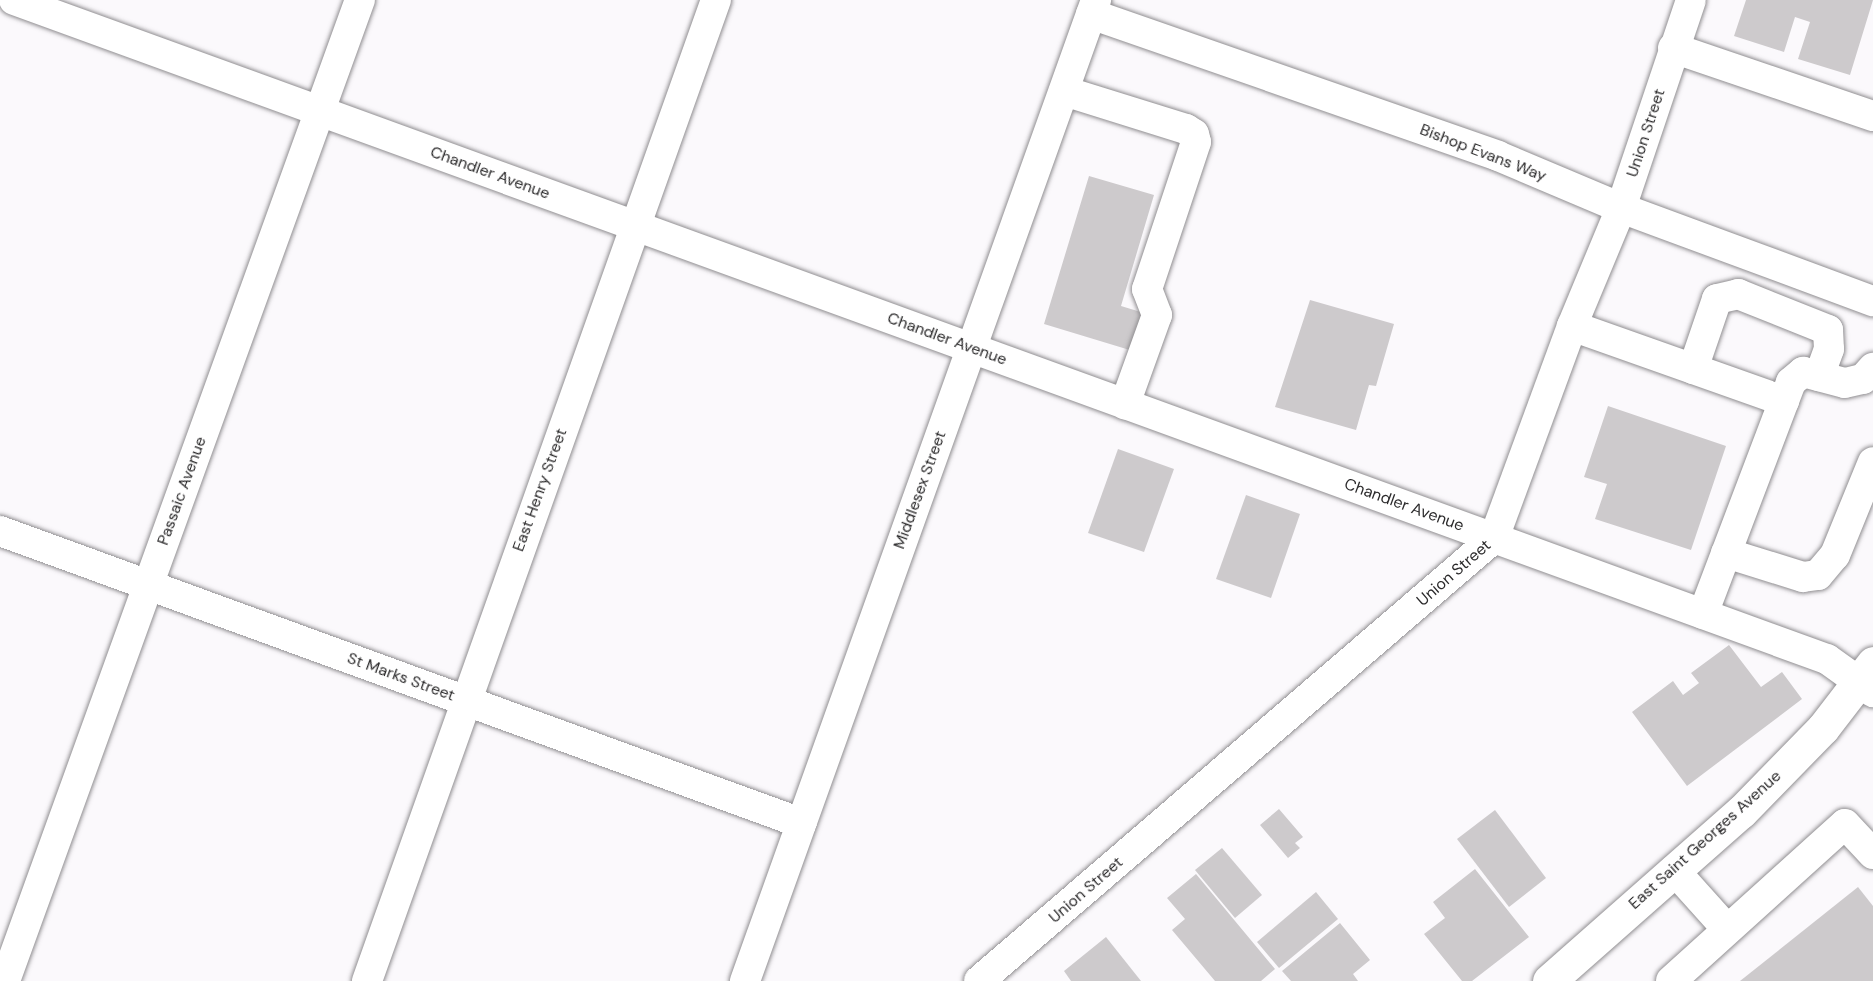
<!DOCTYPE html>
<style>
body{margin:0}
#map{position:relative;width:1873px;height:981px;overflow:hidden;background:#fbf9fc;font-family:"DM Sans",sans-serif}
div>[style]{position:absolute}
.building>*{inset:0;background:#cdcacc}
.roads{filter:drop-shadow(0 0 2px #908e91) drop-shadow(0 0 2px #908e91)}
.minor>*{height:30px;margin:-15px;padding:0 15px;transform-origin:15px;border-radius:15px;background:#fff}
.major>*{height:33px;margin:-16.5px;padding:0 16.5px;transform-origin:16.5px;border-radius:16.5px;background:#fff}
span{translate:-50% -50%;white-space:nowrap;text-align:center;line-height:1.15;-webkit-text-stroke:5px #fff;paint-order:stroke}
.street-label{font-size:16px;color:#2b2a2b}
</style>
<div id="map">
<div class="building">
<i style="clip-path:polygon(1746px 0,1873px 0,1850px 75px,1798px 59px,1810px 22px,1795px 17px,1784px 52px,1734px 36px)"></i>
<i style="clip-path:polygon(1089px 176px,1154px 195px,1121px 306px,1144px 313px,1133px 351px,1044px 324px)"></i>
<i style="clip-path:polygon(1310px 300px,1394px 324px,1376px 386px,1369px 385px,1356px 430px,1275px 407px)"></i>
<i style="clip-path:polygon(1608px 406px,1726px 446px,1691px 550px,1595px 519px,1607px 484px,1584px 477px)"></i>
<i style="clip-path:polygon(1118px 449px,1174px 469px,1144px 552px,1088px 533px)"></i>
<i style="clip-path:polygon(1246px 495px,1300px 514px,1271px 598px,1216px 579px)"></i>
<i style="clip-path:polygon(1729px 645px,1761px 687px,1782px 672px,1802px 699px,1687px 786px,1632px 712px,1673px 681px,1683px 695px,1699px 683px,1691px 673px)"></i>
<i style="clip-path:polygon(1279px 809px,1303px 837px,1295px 843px,1300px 848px,1288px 858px,1260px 825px)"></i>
<i style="clip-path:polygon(1495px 810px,1546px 878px,1509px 907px,1457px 839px)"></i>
<i style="clip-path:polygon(1222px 848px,1262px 895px,1235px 918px,1195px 870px)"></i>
<i style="clip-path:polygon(1475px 869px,1529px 937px,1472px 981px,1462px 981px,1424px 934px,1445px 918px,1433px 902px)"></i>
<i style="clip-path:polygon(1196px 874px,1275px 969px,1261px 981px,1215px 981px,1172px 930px,1185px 919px,1167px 898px)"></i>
<i style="clip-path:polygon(1858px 887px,1873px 906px,1873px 981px,1740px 981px)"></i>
<i style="clip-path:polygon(1316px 892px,1338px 919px,1279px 968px,1257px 942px)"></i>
<i style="clip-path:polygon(1340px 923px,1370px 960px,1353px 974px,1358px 981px,1291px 981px,1282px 971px)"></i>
<i style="clip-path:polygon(1106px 937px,1141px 981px,1071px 981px,1064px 971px)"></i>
</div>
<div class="roads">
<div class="minor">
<i style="left:14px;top:0;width:1929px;rotate:19.98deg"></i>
<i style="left:1827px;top:659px;width:57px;rotate:35.7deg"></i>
<i style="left:1091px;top:14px;width:431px;rotate:19.2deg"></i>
<i style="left:1498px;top:156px;width:134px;rotate:22.9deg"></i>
<i style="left:1621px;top:208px;width:269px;rotate:20.3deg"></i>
<i style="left:1673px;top:48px;width:211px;rotate:18.8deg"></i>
<i style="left:1064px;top:91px;width:128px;rotate:17.3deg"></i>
<i style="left:1186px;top:129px;width:9px;rotate:32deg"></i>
<i style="left:1194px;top:134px;width:8px;rotate:76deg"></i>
<i style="left:1196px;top:142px;width:155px;rotate:108.4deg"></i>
<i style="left:1147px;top:289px;width:28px;rotate:69deg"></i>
<i style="left:1157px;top:315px;width:95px;rotate:109.8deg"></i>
<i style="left:1572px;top:326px;width:225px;rotate:19.5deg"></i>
<i style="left:1693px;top:369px;width:74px;rotate:-71.1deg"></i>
<i style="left:1717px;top:299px;width:22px;rotate:-13deg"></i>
<i style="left:1738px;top:294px;width:97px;rotate:21.8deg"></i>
<i style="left:1828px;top:330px;width:19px;rotate:87deg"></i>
<i style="left:1829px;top:349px;width:29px;rotate:110deg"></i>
<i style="left:0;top:531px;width:853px;rotate:20.03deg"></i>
<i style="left:1726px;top:553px;width:81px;rotate:17.3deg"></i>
<i style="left:1803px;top:577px;width:15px;rotate:-8deg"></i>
<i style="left:1818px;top:575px;width:26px;rotate:-50deg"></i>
<i style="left:1835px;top:555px;width:100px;rotate:-67.8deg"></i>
<i style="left:1703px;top:614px;width:248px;rotate:-69.2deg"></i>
<i style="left:1791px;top:382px;width:16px;rotate:-40deg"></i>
<i style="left:1803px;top:372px;width:43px;rotate:14.7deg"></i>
<i style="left:1845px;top:383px;width:18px;rotate:-13deg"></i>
<i style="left:1863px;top:379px;width:15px;rotate:-48deg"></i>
<i style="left:1674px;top:870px;width:79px;rotate:48.1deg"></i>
<i style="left:5px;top:981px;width:1043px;rotate:-70.11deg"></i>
<i style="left:367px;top:981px;width:1041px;rotate:-70.42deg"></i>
<i style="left:745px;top:981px;width:1042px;rotate:-70.31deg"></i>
<i style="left:979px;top:981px;width:679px;rotate:-40.7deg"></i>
<i style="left:1494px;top:538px;width:226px;rotate:-69.8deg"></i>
<i style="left:1572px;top:326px;width:128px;rotate:-67.4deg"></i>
<i style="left:1621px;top:208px;width:219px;rotate:-71.4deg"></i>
<i style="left:1671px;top:981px;width:234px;rotate:-42.1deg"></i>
<i style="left:1845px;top:824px;width:41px;rotate:47deg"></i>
</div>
<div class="major">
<i style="left:1549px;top:981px;width:256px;rotate:-41.4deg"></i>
<i style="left:1741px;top:812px;width:117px;rotate:-45.7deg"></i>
<i style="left:1823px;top:728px;width:82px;rotate:-52.4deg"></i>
</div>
</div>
<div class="street-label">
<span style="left:1646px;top:133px;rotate:-72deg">Union Street</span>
<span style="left:1483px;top:153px;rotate:21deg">Bishop Evans Way</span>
<span style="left:490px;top:173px;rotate:20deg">Chandler Avenue</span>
<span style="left:947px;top:339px;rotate:20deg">Chandler Avenue</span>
<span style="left:540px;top:490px;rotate:-70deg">East Henry Street</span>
<span style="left:920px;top:490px;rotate:-70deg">Middlesex Street</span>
<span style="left:182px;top:491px;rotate:-70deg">Passaic Avenue</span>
<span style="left:1404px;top:505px;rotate:20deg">Chandler Avenue</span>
<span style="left:1454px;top:573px;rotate:-41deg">Union Street</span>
<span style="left:401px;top:677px;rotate:20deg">St Marks Street</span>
<span style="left:1705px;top:840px;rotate:-42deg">East Saint Georges Avenue</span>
<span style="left:1086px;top:890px;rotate:-41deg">Union Street</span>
</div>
</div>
